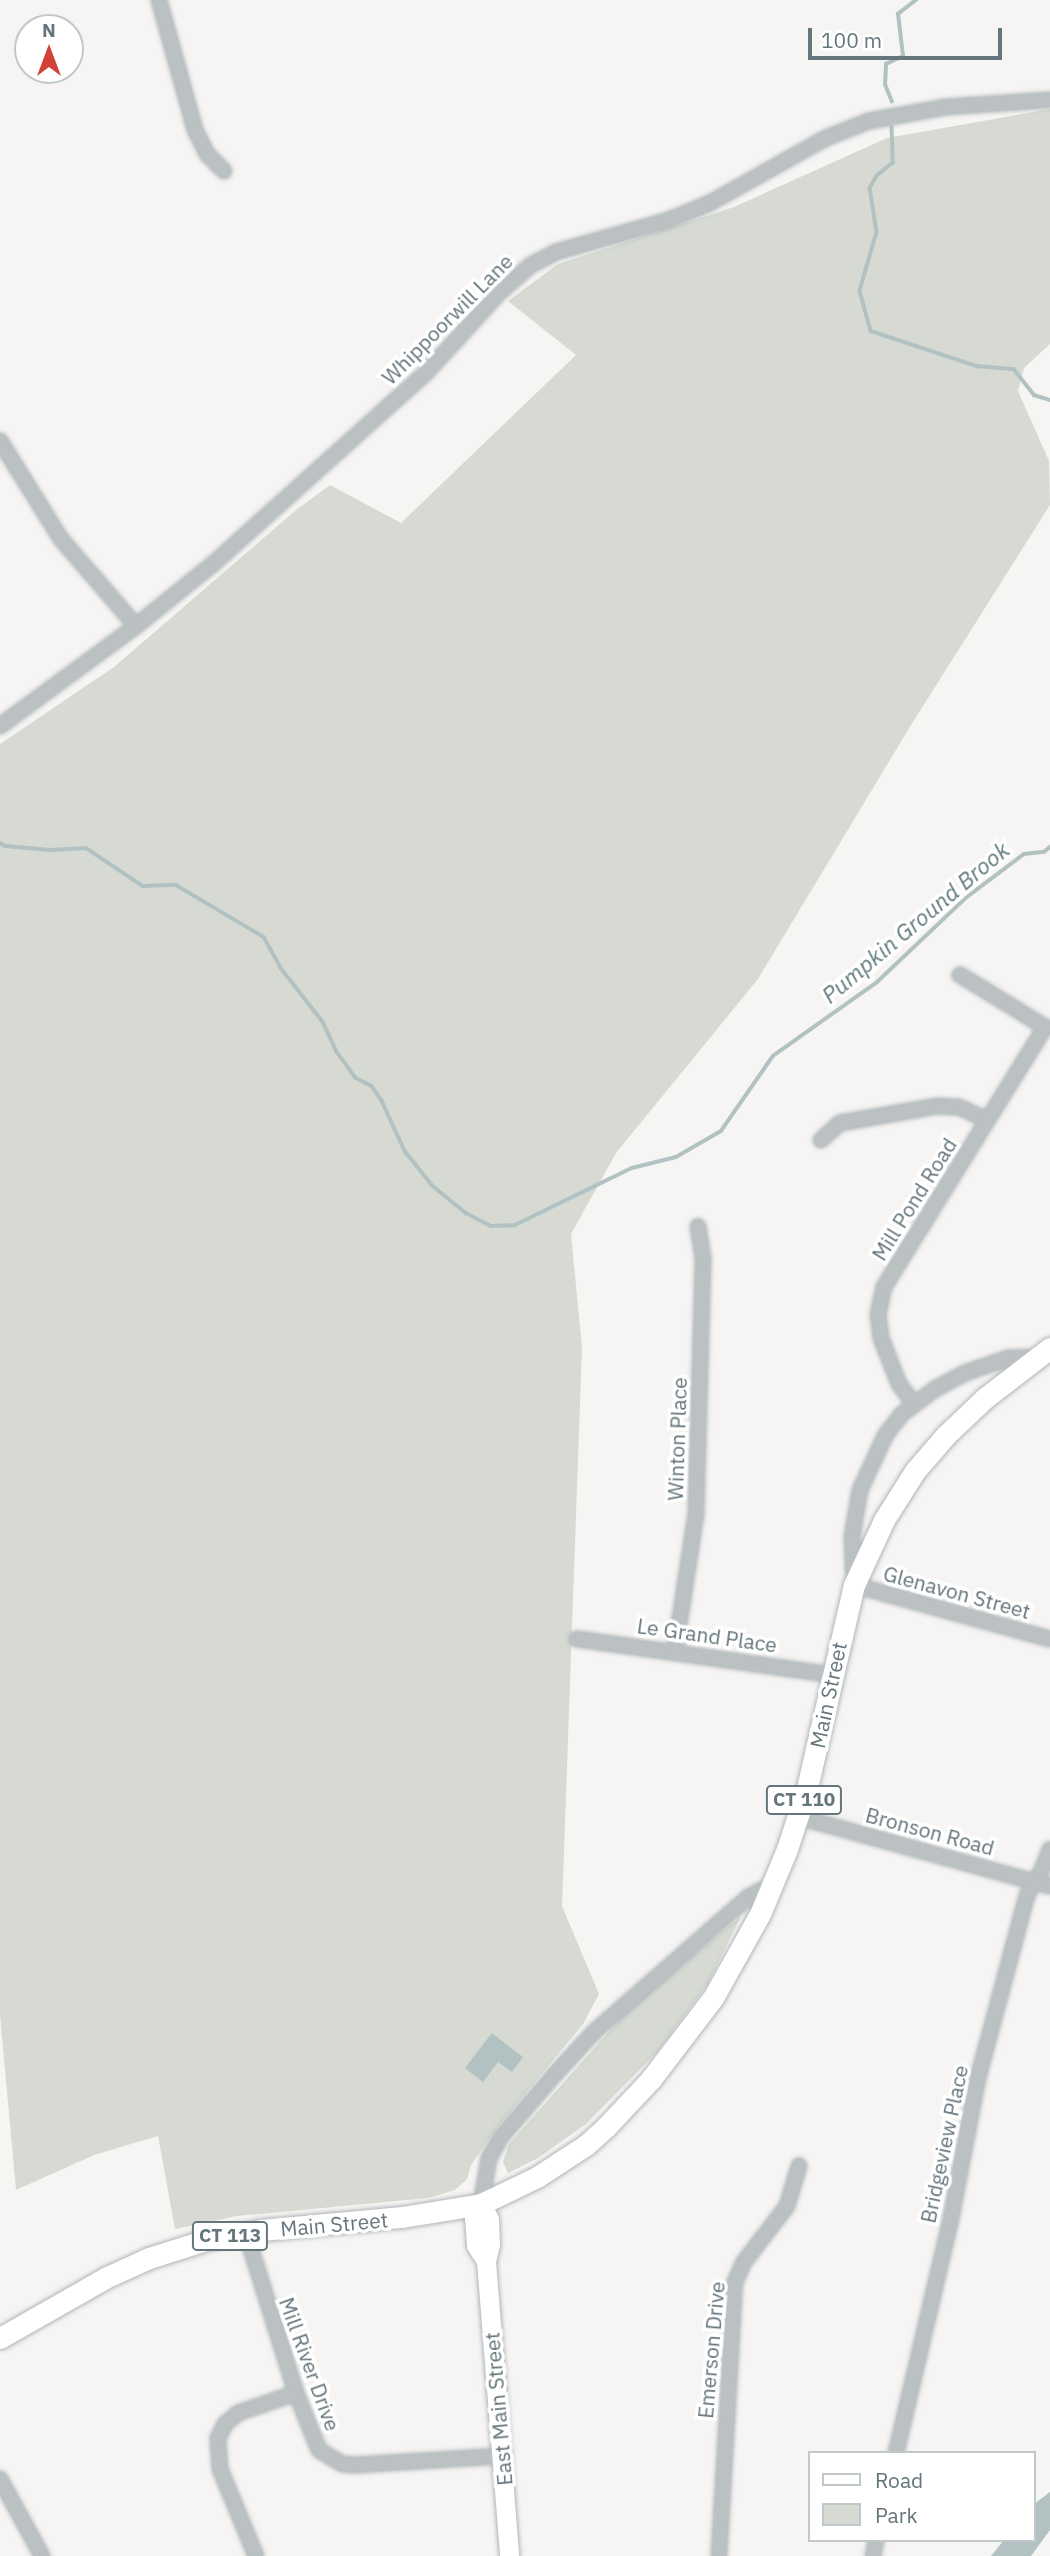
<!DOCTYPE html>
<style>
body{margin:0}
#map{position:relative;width:1050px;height:2556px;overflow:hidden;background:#f6f5f3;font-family:"IBM Plex Sans",sans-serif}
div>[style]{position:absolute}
.green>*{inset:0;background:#d6dad2}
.water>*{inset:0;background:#b2c1c2}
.stream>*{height:3.5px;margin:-1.75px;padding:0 1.75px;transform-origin:1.75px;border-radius:1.75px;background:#b2c1c2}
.roads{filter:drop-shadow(0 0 2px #b0b6b9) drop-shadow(0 0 2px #b0b6b9)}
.street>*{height:14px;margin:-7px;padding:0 7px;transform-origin:7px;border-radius:7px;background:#bbc0c2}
.secondary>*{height:19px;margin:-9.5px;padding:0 9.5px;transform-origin:9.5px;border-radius:9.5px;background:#fff}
.primary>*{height:21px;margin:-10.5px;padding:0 10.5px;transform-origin:10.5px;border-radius:10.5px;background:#fff}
span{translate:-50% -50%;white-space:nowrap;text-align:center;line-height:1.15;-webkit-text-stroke:7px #fff;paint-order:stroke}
.shield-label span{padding:2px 5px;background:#fff;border:2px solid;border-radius:5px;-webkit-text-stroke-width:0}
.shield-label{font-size:19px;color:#64757b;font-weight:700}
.street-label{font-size:21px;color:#64757b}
.water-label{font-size:23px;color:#637b7d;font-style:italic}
.legend{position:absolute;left:808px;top:2451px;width:228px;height:91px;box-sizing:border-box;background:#fff;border:2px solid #c1c8ca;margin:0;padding:9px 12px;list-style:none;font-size:21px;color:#64757b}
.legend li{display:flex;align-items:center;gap:14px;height:35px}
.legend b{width:35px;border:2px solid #c1c8ca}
.north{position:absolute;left:14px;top:14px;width:70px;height:70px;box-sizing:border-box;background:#fff;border:2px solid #c1c8ca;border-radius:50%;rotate:0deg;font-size:19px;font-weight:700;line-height:28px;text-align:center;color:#64757b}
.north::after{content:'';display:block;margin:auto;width:24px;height:32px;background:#d24137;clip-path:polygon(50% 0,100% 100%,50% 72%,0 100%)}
.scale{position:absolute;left:808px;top:28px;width:194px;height:32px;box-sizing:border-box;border:4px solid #64757b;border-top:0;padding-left:9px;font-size:21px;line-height:24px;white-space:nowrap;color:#64757b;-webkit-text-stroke:5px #fff;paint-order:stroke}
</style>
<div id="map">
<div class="green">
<i style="clip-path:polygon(1050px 109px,1050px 344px,1024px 368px,1018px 391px,1049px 461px,1050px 505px,911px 725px,758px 979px,616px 1153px,571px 1234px,582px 1347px,562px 1906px,599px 1994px,583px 2024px,497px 2128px,471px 2165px,467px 2179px,455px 2190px,428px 2198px,237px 2216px,175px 2229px,158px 2136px,94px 2155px,16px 2190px,0 2015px,0 744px,114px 667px,296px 510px,330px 485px,401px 523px,576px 355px,508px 301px,558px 264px,734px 207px,887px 138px)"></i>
<i style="clip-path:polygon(741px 1916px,708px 1984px,657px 2052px,586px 2124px,538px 2158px,508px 2173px,503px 2162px,509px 2144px,628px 2010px)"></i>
</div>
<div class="water">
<i style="clip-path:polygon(492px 2033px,523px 2057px,512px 2072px,498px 2062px,483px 2082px,465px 2068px)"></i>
<i style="clip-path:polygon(1050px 2492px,1050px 2530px,1031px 2556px,991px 2556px,1004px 2540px,1034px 2540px,1034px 2504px)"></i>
</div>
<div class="stream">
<i style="left:892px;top:102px;width:18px;rotate:-112deg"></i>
<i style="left:885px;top:85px;width:21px;rotate:-87deg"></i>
<i style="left:886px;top:64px;width:19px;rotate:-25deg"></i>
<i style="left:903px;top:56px;width:42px;rotate:-96.8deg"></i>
<i style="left:898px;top:14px;width:23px;rotate:-38deg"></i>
<i style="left:892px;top:127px;width:36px;rotate:88deg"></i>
<i style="left:893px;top:163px;width:21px;rotate:141deg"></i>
<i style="left:877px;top:176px;width:14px;rotate:120deg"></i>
<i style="left:870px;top:188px;width:45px;rotate:81deg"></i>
<i style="left:877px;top:232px;width:61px;rotate:106.1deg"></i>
<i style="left:860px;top:291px;width:41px;rotate:74.6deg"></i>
<i style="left:871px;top:331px;width:112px;rotate:18.3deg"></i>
<i style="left:977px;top:366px;width:37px;rotate:5deg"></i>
<i style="left:1014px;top:369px;width:33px;rotate:52deg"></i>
<i style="left:1034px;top:395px;width:17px;rotate:17deg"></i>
<i style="left:0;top:843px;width:7px;rotate:27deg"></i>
<i style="left:6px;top:846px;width:44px;rotate:5.2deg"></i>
<i style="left:50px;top:850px;width:36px;rotate:-3deg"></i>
<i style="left:86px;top:848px;width:69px;rotate:33.7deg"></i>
<i style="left:143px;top:886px;width:33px;rotate:-2deg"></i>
<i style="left:176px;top:885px;width:102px;rotate:30.6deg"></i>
<i style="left:264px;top:937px;width:35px;rotate:61deg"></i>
<i style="left:281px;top:968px;width:68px;rotate:52.1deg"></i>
<i style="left:323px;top:1022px;width:33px;rotate:65deg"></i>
<i style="left:337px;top:1052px;width:32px;rotate:54deg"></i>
<i style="left:356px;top:1078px;width:18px;rotate:27deg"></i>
<i style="left:372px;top:1086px;width:18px;rotate:56deg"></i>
<i style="left:382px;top:1101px;width:55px;rotate:65.3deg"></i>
<i style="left:405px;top:1151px;width:45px;rotate:51.3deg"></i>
<i style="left:433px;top:1186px;width:43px;rotate:39.3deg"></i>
<i style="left:466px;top:1213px;width:28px;rotate:27deg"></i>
<i style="left:491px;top:1226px;width:24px;rotate:-2deg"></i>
<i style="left:515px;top:1225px;width:130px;rotate:-26deg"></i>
<i style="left:632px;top:1168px;width:45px;rotate:-14deg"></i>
<i style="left:676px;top:1157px;width:52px;rotate:-30deg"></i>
<i style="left:721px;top:1131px;width:91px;rotate:-55.3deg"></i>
<i style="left:773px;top:1056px;width:128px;rotate:-35.4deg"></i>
<i style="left:877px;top:982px;width:124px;rotate:-43.4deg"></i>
<i style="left:967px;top:897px;width:71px;rotate:-37deg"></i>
<i style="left:1024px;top:854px;width:20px;rotate:-6deg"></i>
<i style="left:1044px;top:852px;width:8px;rotate:-40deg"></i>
</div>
<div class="roads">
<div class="street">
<i style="left:159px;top:0;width:135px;rotate:74.5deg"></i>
<i style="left:195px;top:130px;width:27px;rotate:63deg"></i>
<i style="left:207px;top:154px;width:24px;rotate:45deg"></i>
<i style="left:0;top:441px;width:115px;rotate:58.1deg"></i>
<i style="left:61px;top:539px;width:115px;rotate:49.2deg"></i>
<i style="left:0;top:726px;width:169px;rotate:-36.3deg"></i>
<i style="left:136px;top:626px;width:100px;rotate:-38.9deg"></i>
<i style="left:214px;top:563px;width:283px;rotate:-41.9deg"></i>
<i style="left:425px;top:374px;width:111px;rotate:-47.6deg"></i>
<i style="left:500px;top:292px;width:41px;rotate:-41.1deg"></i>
<i style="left:531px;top:265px;width:28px;rotate:-27deg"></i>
<i style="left:556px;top:252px;width:117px;rotate:-15.8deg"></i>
<i style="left:669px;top:220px;width:44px;rotate:-22.5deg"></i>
<i style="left:710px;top:203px;width:133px;rotate:-29.3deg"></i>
<i style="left:826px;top:138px;width:46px;rotate:-21.6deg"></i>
<i style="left:869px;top:121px;width:77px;rotate:-10.4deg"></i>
<i style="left:945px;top:107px;width:105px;rotate:-3.8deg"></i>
<i style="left:821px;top:1140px;width:25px;rotate:-42deg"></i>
<i style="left:840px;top:1123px;width:98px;rotate:-9.9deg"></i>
<i style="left:937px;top:1106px;width:22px;rotate:3deg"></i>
<i style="left:959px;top:1107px;width:31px;rotate:25deg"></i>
<i style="left:1037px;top:1357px;width:29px;rotate:178deg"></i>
<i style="left:1008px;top:1358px;width:46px;rotate:160.8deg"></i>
<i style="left:965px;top:1373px;width:34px;rotate:152deg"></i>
<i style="left:935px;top:1389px;width:41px;rotate:142.9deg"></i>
<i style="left:902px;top:1414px;width:28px;rotate:128deg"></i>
<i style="left:885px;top:1436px;width:60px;rotate:114.8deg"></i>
<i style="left:860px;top:1490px;width:48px;rotate:99.7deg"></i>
<i style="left:852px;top:1537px;width:48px;rotate:87.6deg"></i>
<i style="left:854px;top:1585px;width:203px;rotate:15.4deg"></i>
<i style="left:913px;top:1403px;width:24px;rotate:-126deg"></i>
<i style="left:899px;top:1384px;width:49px;rotate:-111.4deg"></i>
<i style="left:881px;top:1338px;width:23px;rotate:-97deg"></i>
<i style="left:878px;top:1315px;width:29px;rotate:-78deg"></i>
<i style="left:884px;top:1287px;width:306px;rotate:-58.2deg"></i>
<i style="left:1045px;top:1027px;width:100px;rotate:-148.5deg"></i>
<i style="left:577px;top:1639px;width:258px;rotate:8deg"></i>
<i style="left:675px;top:1651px;width:140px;rotate:-81.3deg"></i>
<i style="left:696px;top:1513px;width:255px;rotate:-88.4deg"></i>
<i style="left:703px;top:1258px;width:32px;rotate:-99deg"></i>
<i style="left:799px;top:1817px;width:260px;rotate:15.4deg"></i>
<i style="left:481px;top:2204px;width:47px;rotate:-80.1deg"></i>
<i style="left:489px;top:2158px;width:24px;rotate:-60deg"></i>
<i style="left:501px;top:2137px;width:86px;rotate:-49.3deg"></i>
<i style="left:557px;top:2072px;width:54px;rotate:-47.2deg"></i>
<i style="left:594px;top:2032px;width:205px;rotate:-41.2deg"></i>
<i style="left:748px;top:1897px;width:27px;rotate:-27deg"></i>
<i style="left:246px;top:2233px;width:168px;rotate:72.6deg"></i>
<i style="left:296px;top:2393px;width:61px;rotate:68deg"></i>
<i style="left:319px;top:2450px;width:27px;rotate:31deg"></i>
<i style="left:342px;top:2464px;width:13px;rotate:4deg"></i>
<i style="left:355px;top:2465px;width:147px;rotate:-3.5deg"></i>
<i style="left:896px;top:2453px;width:241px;rotate:-76.8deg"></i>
<i style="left:951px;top:2218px;width:143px;rotate:-79.1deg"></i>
<i style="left:978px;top:2078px;width:189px;rotate:-75deg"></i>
<i style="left:1027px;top:1895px;width:29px;rotate:-59deg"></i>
<i style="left:1042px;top:1870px;width:22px;rotate:-69deg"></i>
<i style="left:0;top:2479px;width:88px;rotate:61.4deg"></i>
<i style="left:256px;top:2556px;width:94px;rotate:-112.5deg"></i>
<i style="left:220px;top:2469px;width:31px;rotate:-94deg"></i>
<i style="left:218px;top:2438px;width:16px;rotate:-63deg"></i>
<i style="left:225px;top:2424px;width:17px;rotate:-40deg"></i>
<i style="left:238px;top:2413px;width:61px;rotate:-19deg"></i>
<i style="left:719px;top:2556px;width:274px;rotate:-86.7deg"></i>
<i style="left:735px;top:2282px;width:22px;rotate:-66deg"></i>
<i style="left:744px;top:2262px;width:71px;rotate:-52.5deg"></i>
<i style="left:787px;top:2206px;width:42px;rotate:-73.3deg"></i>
<i style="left:873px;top:2556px;width:16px;rotate:-79deg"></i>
</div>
<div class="secondary">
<i style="left:486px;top:2261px;width:19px;rotate:-122deg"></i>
<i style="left:476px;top:2245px;width:26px;rotate:-94deg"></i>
<i style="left:474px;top:2219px;width:17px;rotate:-65deg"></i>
<i style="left:481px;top:2204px;width:17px;rotate:62deg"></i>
<i style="left:489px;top:2219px;width:25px;rotate:88deg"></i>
<i style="left:490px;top:2244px;width:17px;rotate:103deg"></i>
<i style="left:486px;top:2261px;width:296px;rotate:85.5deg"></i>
</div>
<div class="primary">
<i style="left:0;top:2338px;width:121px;rotate:-29.7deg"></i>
<i style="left:105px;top:2278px;width:48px;rotate:-24.4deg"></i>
<i style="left:149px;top:2258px;width:63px;rotate:-17.6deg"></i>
<i style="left:209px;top:2239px;width:53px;rotate:-9.8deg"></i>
<i style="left:261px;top:2230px;width:142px;rotate:-5.3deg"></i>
<i style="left:402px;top:2217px;width:80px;rotate:-9.3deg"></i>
<i style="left:481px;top:2204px;width:62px;rotate:-25.7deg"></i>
<i style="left:537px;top:2177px;width:59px;rotate:-33.1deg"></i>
<i style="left:586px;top:2145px;width:27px;rotate:-42deg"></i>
<i style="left:606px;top:2127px;width:66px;rotate:-46.8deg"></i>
<i style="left:651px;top:2079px;width:102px;rotate:-52.6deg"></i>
<i style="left:713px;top:1998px;width:96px;rotate:-60.8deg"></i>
<i style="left:760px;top:1914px;width:70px;rotate:-67.4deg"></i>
<i style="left:787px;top:1849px;width:64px;rotate:-71.8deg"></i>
<i style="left:807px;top:1788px;width:208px;rotate:-77deg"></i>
<i style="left:854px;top:1585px;width:72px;rotate:-65.2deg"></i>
<i style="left:884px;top:1520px;width:58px;rotate:-57.7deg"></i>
<i style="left:915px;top:1471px;width:48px;rotate:-49.3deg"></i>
<i style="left:946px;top:1435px;width:54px;rotate:-43.5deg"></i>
<i style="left:985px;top:1398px;width:82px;rotate:-37.6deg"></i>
</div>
</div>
<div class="shield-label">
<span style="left:804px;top:1800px">CT 110</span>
<span style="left:230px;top:2236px">CT 113</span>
</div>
<div class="street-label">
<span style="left:447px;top:319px;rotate:-45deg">Whippoorwill Lane</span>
<span style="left:914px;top:1199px;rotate:-58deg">Mill Pond Road</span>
<span style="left:677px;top:1439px;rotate:-88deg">Winton Place</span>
<span style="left:957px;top:1592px;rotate:15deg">Glenavon Street</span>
<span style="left:707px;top:1635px;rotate:8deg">Le Grand Place</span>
<span style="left:828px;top:1695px;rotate:-78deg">Main Street</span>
<span style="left:930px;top:1831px;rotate:15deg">Bronson Road</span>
<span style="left:944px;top:2144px;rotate:-78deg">Bridgeview Place</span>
<span style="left:334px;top:2224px;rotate:-5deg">Main Street</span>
<span style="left:711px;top:2350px;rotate:-85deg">Emerson Drive</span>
<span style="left:310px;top:2364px;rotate:70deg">Mill River Drive</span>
<span style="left:498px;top:2409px;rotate:-95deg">East Main Street</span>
</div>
<div class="water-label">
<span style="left:915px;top:922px;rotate:-40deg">Pumpkin Ground Brook</span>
</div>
<ul class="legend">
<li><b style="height:9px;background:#fff"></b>Road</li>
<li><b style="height:19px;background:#d6dad2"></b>Park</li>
</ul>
<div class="north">N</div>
<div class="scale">100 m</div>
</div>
